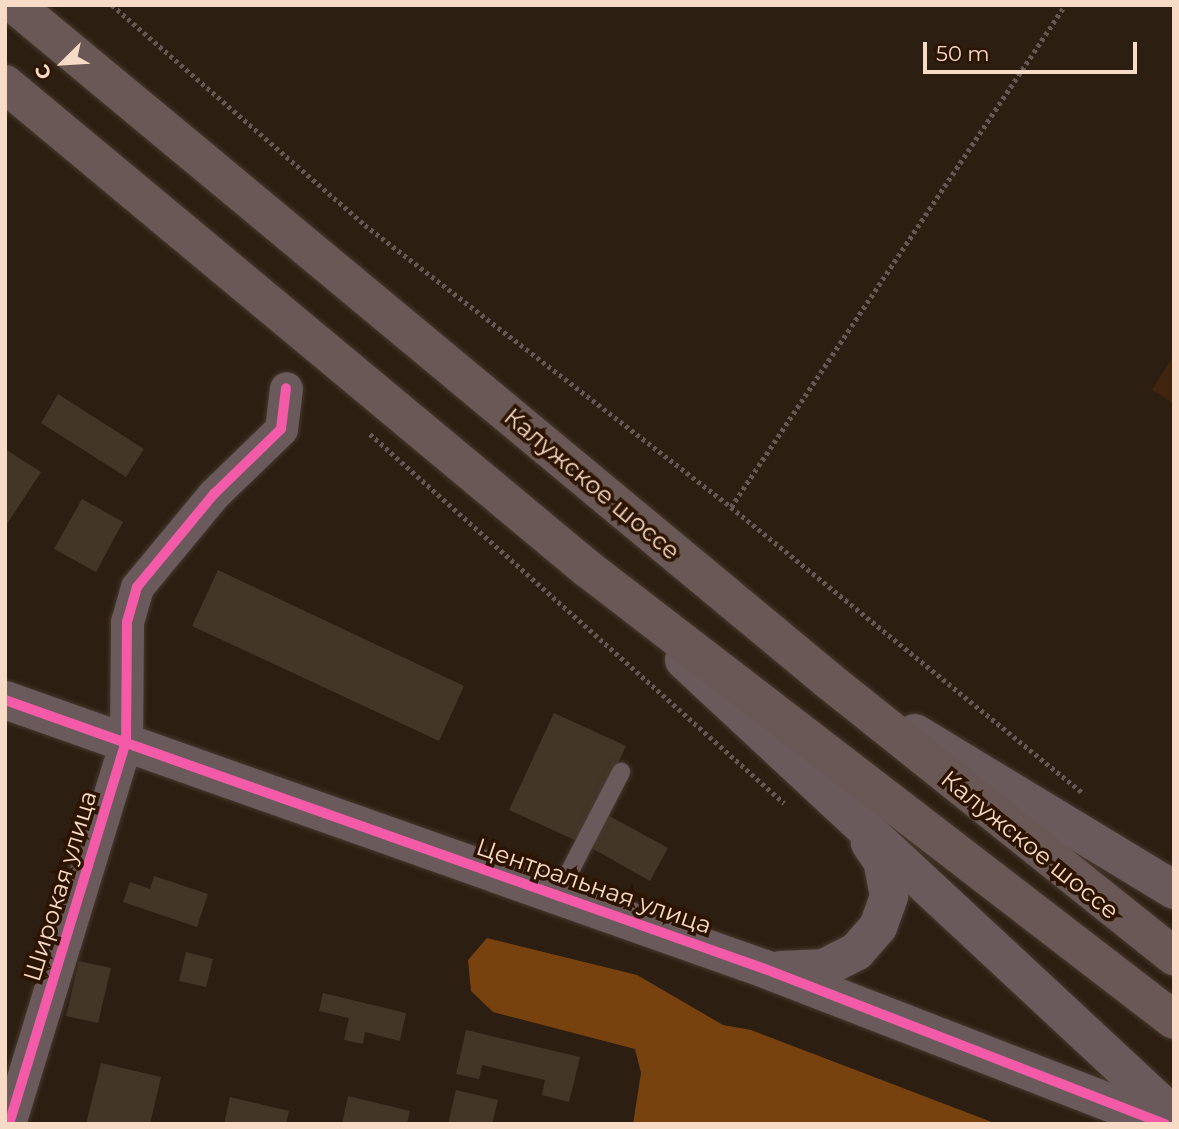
<!DOCTYPE html>
<meta charset="utf-8">
<style>
body{margin:0}
#map{position:relative;width:1179px;height:1129px;overflow:hidden;background:#2c1f12;font-family:Montserrat,sans-serif}
div>[style]{position:absolute}
.built>*{inset:0;background:#40240e}
.forest>*{inset:0;background:#78420e}
.building>*{inset:0;background:#433627}
.path>*{height:4.5px;margin-top:-2.25px;transform-origin:0;background:repeating-linear-gradient(90deg,#665753 0 3.5px,transparent 0 7px)}
.roads{filter:drop-shadow(0 0 2px #47392e) drop-shadow(0 0 2px #47392e)}
.service>*{height:18px;margin:-9px;padding:0 9px;transform-origin:9px;border-radius:9px;background:#6b5a5b}
.minor>*{height:33px;margin:-16.5px;padding:0 16.5px;transform-origin:16.5px;border-radius:16.5px;background:#6b5a5b}
.tertiary>*{height:38px;margin:-19px;padding:0 19px;transform-origin:19px;border-radius:19px;background:#6b5a5b}
.trunk>*{height:38px;margin:-19px;padding:0 19px;transform-origin:19px;border-radius:19px;background:#695855}
.cycleway>*{height:10px;margin:-5px;padding:0 5px;transform-origin:5px;border-radius:5px;background:#f35aa7}
span{translate:-50% -50%;white-space:nowrap;text-align:center;line-height:1.15;-webkit-text-stroke:7px #2d1401;paint-order:stroke}
.street-label{font-size:24px;color:#f8dbc6}
.frame{position:absolute;inset:0;border:7px solid #f8dbc6;pointer-events:none}
.north{position:absolute;left:28px;top:28px;width:70px;height:70px;-webkit-text-stroke:5px #2d1401;paint-order:stroke;rotate:246deg;font-size:19px;font-weight:700;line-height:28px;text-align:center;color:#f8dbc6}
.north::after{content:'';display:block;margin:auto;width:24px;height:32px;background:#f8dbc6;clip-path:polygon(50% 0,100% 100%,50% 72%,0 100%)}
.scale{position:absolute;left:923px;top:42px;width:214px;height:32px;box-sizing:border-box;border:4px solid #f8dbc6;border-top:0;padding-left:9px;font-size:21px;line-height:24px;white-space:nowrap;color:#f8dbc6;-webkit-text-stroke:5px #2d1401;paint-order:stroke}
</style>
<div id="map">
<div class="built">
<i style="clip-path:polygon(1174px 355px,1174px 403px,1152px 390px)"></i>
</div>
<div class="forest">
<i style="clip-path:polygon(487px 938px,637px 975px,723px 1025px,751px 1030px,997px 1124px,633px 1124px,641px 1073px,635px 1049px,493px 1012px,471px 991px,468px 960px)"></i>
</div>
<div class="building">
<i style="clip-path:polygon(58px 394px,144px 449px,126px 477px,41px 423px)"></i>
<i style="clip-path:polygon(5px 449px,41px 472px,5px 527px)"></i>
<i style="clip-path:polygon(82px 499px,123px 522px,96px 572px,54px 549px)"></i>
<i style="clip-path:polygon(218px 570px,464px 686px,439px 741px,192px 626px)"></i>
<i style="clip-path:polygon(554px 713px,626px 746px,581px 843px,509px 810px)"></i>
<i style="clip-path:polygon(604px 813px,668px 848px,650px 881px,586px 845px)"></i>
<i style="clip-path:polygon(154px 876px,208px 894px,197px 927px,123px 902px,130px 882px,150px 889px)"></i>
<i style="clip-path:polygon(186px 952px,213px 959px,206px 987px,179px 981px)"></i>
<i style="clip-path:polygon(79px 961px,111px 968px,98px 1023px,66px 1016px)"></i>
<i style="clip-path:polygon(323px 993px,406px 1013px,400px 1041px,365px 1032px,363px 1044px,344px 1040px,349px 1018px,319px 1011px)"></i>
<i style="clip-path:polygon(466px 1030px,580px 1057px,569px 1102px,542px 1095px,545px 1080px,482px 1065px,479px 1079px,456px 1074px)"></i>
<i style="clip-path:polygon(101px 1063px,161px 1077px,150px 1124px,86px 1124px)"></i>
<i style="clip-path:polygon(456px 1090px,498px 1100px,492px 1124px,448px 1124px)"></i>
<i style="clip-path:polygon(348px 1096px,410px 1111px,407px 1124px,342px 1124px)"></i>
<i style="clip-path:polygon(230px 1097px,289px 1111px,286px 1124px,224px 1124px)"></i>
</div>
<div class="path">
<i style="left:112px;top:5px;width:335px;rotate:41deg"></i>
<i style="left:365px;top:225px;width:462px;rotate:37.6deg"></i>
<i style="left:731px;top:507px;width:455px;rotate:39.1deg"></i>
<i style="left:370px;top:434px;width:555px;rotate:41.71deg"></i>
<i style="left:731px;top:507px;width:603px;rotate:-56.36deg"></i>
</div>
<div class="roads">
<div class="service">
<i style="left:557px;top:896px;width:140px;rotate:-62.7deg"></i>
</div>
<div class="minor">
<i style="left:9px;top:1124px;width:400px;rotate:-73deg"></i>
<i style="left:126px;top:742px;width:120px;rotate:-89.5deg"></i>
<i style="left:127px;top:622px;width:36px;rotate:-74deg"></i>
<i style="left:137px;top:587px;width:121px;rotate:-50.4deg"></i>
<i style="left:214px;top:494px;width:93px;rotate:-44.1deg"></i>
<i style="left:281px;top:429px;width:41px;rotate:-83deg"></i>
</div>
<div class="tertiary">
<i style="left:684px;top:660px;width:669px;rotate:42.94deg"></i>
<i style="left:5px;top:700px;width:806px;rotate:19.49deg"></i>
<i style="left:765px;top:969px;width:429px;rotate:21.2deg"></i>
<i style="left:915px;top:733px;width:303px;rotate:31.2deg"></i>
<i style="left:781px;top:970px;width:43px;rotate:-2.7deg"></i>
<i style="left:824px;top:968px;width:37px;rotate:-27deg"></i>
<i style="left:857px;top:951px;width:32px;rotate:-49deg"></i>
<i style="left:878px;top:927px;width:33px;rotate:-70deg"></i>
<i style="left:889px;top:896px;width:36px;rotate:-101deg"></i>
<i style="left:882px;top:861px;width:22px;rotate:-124deg"></i>
</div>
<div class="trunk">
<i style="left:15px;top:5px;width:1057px;rotate:39.7deg"></i>
<i style="left:828px;top:680px;width:443px;rotate:38.6deg"></i>
<i style="left:5px;top:84px;width:758px;rotate:39.76deg"></i>
<i style="left:588px;top:569px;width:739px;rotate:37.58deg"></i>
</div>
</div>
<div class="cycleway">
<i style="left:5px;top:700px;width:806px;rotate:19.49deg"></i>
<i style="left:765px;top:969px;width:429px;rotate:21.2deg"></i>
<i style="left:9px;top:1124px;width:400px;rotate:-73deg"></i>
<i style="left:126px;top:742px;width:120px;rotate:-89.5deg"></i>
<i style="left:127px;top:622px;width:36px;rotate:-74deg"></i>
<i style="left:137px;top:587px;width:121px;rotate:-50.4deg"></i>
<i style="left:214px;top:494px;width:93px;rotate:-44.1deg"></i>
<i style="left:281px;top:429px;width:41px;rotate:-83deg"></i>
</div>
<div class="street-label">
<span style="left:592px;top:484px;rotate:40deg">Калужское шоссе</span>
<span style="left:1030px;top:845px;rotate:39deg">Калужское шоссе</span>
<span style="left:60px;top:886px;rotate:-73deg">Широкая улица</span>
<span style="left:594px;top:886px;rotate:19deg">Центральная улица</span>
</div>
<div class="frame"></div>
<div class="north">С</div>
<div class="scale">50 m</div>
</div>
